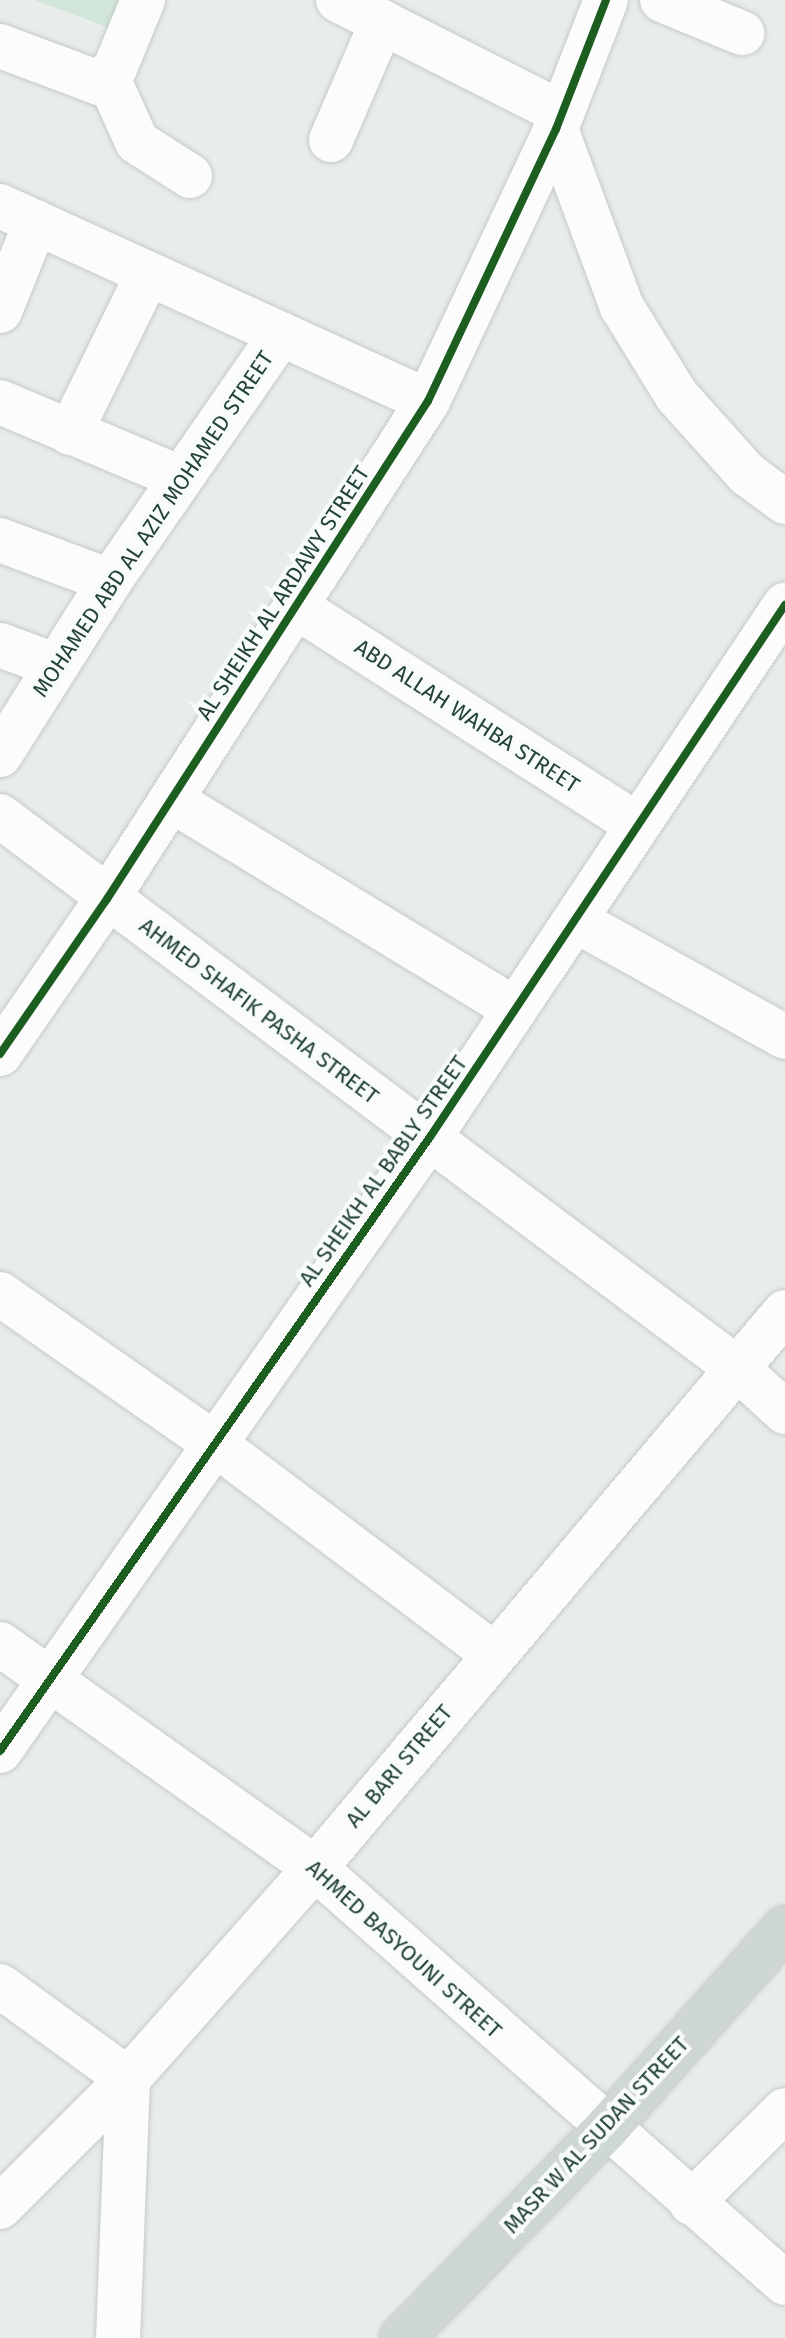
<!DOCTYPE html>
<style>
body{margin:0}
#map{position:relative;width:785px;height:2338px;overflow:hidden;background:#e8edeb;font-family:"Fira Sans",sans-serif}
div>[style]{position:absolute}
.green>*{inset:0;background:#d1e6d8}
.roads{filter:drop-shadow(0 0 2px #c5cac8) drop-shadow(0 0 2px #c5cac8)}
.minor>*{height:44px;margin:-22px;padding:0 22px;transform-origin:22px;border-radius:22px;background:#fcfcfc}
.major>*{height:44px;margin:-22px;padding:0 22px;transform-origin:22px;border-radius:22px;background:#cfd7d5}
.cycleway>*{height:8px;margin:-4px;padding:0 4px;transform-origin:4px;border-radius:4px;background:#1b5e20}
span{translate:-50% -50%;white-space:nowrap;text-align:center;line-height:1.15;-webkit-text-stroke:8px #f7fbf9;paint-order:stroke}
.street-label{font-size:22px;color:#24423a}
</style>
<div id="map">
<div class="green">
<i style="clip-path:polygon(34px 0,123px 0,113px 29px)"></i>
</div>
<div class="roads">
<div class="minor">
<i style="left:338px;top:0;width:251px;rotate:26.8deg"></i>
<i style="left:662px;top:0;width:87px;rotate:22.4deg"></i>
<i style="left:0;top:46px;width:106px;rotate:20.5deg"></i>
<i style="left:99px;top:83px;width:22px;rotate:-43deg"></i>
<i style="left:115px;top:68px;width:74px;rotate:-67.6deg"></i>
<i style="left:108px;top:78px;width:70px;rotate:65.6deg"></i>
<i style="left:137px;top:142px;width:63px;rotate:32.7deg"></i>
<i style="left:556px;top:129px;width:190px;rotate:69.7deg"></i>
<i style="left:622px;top:307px;width:105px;rotate:58.3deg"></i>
<i style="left:677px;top:396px;width:105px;rotate:48.1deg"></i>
<i style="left:747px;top:474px;width:47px;rotate:36.4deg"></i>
<i style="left:331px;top:140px;width:129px;rotate:-66.6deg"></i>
<i style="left:0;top:206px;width:470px;rotate:24.5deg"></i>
<i style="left:0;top:311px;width:96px;rotate:-68deg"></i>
<i style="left:0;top:402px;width:196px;rotate:22.8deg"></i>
<i style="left:70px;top:433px;width:177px;rotate:-63.9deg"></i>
<i style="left:0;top:540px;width:117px;rotate:20.4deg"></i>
<i style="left:295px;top:606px;width:407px;rotate:32.6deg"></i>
<i style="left:0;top:645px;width:58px;rotate:20.3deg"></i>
<i style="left:0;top:755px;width:206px;rotate:-57.7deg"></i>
<i style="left:110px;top:581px;width:300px;rotate:-55.3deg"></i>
<i style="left:171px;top:800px;width:403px;rotate:31.3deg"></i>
<i style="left:0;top:816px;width:922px;rotate:36.85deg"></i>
<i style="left:738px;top:1369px;width:64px;rotate:42.5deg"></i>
<i style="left:575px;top:920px;width:240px;rotate:29.1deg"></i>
<i style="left:0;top:1054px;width:188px;rotate:-55.4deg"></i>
<i style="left:107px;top:899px;width:592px;rotate:-57.2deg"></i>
<i style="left:428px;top:401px;width:301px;rotate:-64.8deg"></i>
<i style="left:556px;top:129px;width:138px;rotate:-68.8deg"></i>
<i style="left:0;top:1294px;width:262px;rotate:34.9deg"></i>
<i style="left:215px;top:1444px;width:347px;rotate:37deg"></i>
<i style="left:0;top:1644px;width:387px;rotate:35.4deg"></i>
<i style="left:315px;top:1868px;width:627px;rotate:41.44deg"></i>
<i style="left:0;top:1751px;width:750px;rotate:-55deg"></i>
<i style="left:430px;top:1137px;width:640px;rotate:-56.29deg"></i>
<i style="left:0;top:1986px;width:158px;rotate:36deg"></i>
<i style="left:128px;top:2079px;width:259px;rotate:92.2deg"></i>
<i style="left:691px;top:2203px;width:132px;rotate:-44.7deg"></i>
<i style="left:0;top:2207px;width:181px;rotate:-45deg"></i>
<i style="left:128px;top:2079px;width:282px;rotate:-48.5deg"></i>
<i style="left:315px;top:1868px;width:728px;rotate:-49.79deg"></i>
</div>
<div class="major">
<i style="left:402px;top:2338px;width:292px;rotate:-45.7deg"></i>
<i style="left:606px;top:2129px;width:269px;rotate:-48.3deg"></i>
</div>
</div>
<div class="cycleway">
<i style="left:0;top:1054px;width:188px;rotate:-55.4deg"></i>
<i style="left:107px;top:899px;width:592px;rotate:-57.2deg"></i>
<i style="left:428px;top:401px;width:301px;rotate:-64.8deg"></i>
<i style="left:556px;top:129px;width:138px;rotate:-68.8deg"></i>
<i style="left:0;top:1751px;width:750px;rotate:-55deg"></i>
<i style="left:430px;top:1137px;width:640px;rotate:-56.29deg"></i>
</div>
<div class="street-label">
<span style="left:153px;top:524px;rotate:-56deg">MOHAMED ABD AL AZIZ MOHAMED STREET</span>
<span style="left:283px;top:593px;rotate:-57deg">AL SHEIKH AL ARDAWY STREET</span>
<span style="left:467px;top:716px;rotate:33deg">ABD ALLAH WAHBA STREET</span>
<span style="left:259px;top:1011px;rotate:37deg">AHMED SHAFIK PASHA STREET</span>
<span style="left:383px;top:1171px;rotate:-55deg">AL SHEIKH AL BABLY STREET</span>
<span style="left:399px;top:1766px;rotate:-50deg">AL BARI STREET</span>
<span style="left:404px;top:1949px;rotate:42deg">AHMED BASYOUNI STREET</span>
<span style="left:596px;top:2135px;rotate:-47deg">MASR W AL SUDAN STREET</span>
</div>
</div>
